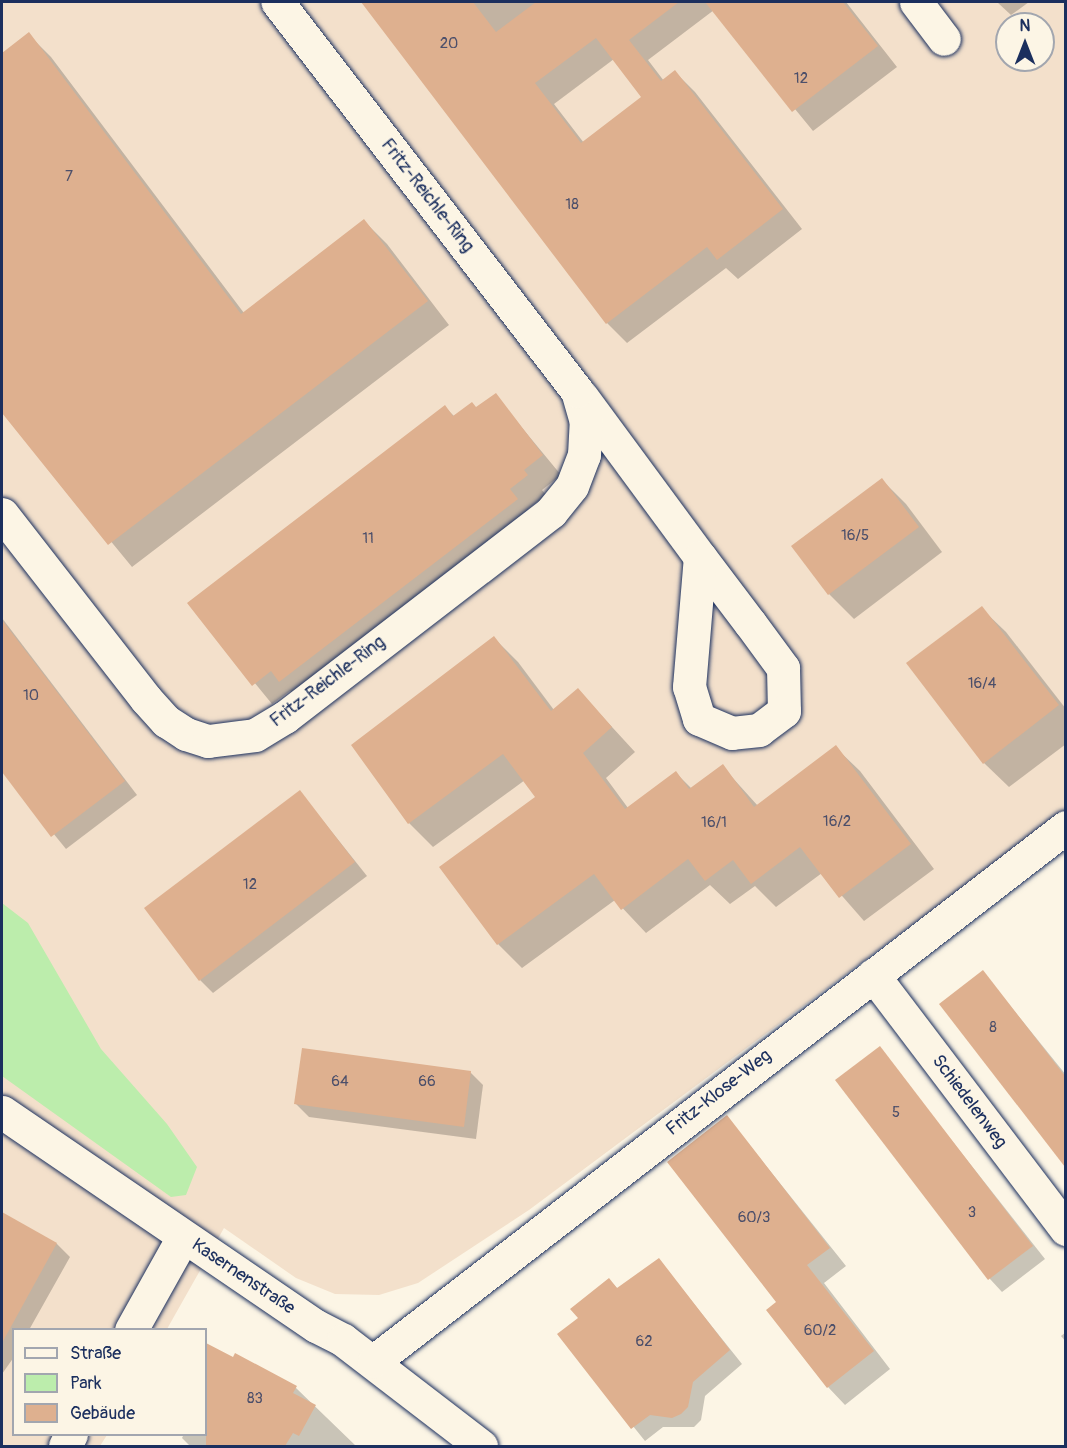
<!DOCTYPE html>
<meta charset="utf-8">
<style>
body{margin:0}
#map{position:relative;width:1067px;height:1448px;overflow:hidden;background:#fcf5e5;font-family:Pangolin,sans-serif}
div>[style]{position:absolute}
.built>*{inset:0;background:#f3e0cb}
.green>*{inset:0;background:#bcedac}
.shadow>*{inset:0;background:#0003}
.building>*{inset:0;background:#deb08f}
.roads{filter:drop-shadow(0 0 2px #1b2f5e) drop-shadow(0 0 2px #1b2f5e)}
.minor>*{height:33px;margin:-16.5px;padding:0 16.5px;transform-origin:16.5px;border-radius:16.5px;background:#fcf5e5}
span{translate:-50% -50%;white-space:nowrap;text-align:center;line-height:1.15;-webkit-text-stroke:6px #fcf5e5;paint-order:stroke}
.number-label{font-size:15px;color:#4c4f6a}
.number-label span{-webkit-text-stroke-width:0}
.street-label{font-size:18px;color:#1b2f5e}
.frame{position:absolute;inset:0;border:3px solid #1b2f5e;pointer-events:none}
.legend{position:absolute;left:12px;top:1328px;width:195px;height:108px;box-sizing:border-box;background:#fcf5e5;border:2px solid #a2a6af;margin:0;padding:8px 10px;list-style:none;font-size:18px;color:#1b2f5e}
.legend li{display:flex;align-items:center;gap:12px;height:30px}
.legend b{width:30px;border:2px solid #a2a6af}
.north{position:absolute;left:995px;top:12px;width:60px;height:60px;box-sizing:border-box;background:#fcf5e5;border:2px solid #a2a6af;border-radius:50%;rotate:0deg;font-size:16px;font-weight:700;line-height:24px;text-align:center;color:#1b2f5e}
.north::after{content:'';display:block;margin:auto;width:21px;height:27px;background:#1b2f5e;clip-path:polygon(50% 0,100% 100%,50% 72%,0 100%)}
</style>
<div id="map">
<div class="built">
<i style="clip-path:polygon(evenodd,2px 2px,1065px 2px,1065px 811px,529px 1210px,418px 1283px,379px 1295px,335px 1294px,296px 1278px,224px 1228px,167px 1329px,14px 1330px,14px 1434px,107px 1435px,100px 1446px,2px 1446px,2px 2px,1007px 24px,1043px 24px,1043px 60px,1007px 60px,1007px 24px)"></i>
</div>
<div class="green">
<i style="clip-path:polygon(2px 903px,28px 923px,101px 1049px,167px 1124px,197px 1167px,186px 1195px,171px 1197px,2px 1076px)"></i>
</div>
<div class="shadow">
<i style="clip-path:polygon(evenodd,363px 2px,846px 2px,897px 67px,813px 131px,714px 10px,648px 60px,664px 81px,675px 72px,695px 92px,802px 229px,738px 279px,726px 268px,627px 343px,607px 323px,363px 2px,614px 59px,643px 97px,584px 143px,554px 104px,614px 59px)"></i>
<i style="clip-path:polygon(997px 2px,1029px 2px,1011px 15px)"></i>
<i style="clip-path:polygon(28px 34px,51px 57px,244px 313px,364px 221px,387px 244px,449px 325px,132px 567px,2px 409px,2px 55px)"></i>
<i style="clip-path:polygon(495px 395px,561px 475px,542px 490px,546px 495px,528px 509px,536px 519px,300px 700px,290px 691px,272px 704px,189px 603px,445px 407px,455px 417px,477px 409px)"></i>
<i style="clip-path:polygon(882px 480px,906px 504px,942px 552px,854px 619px,829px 594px)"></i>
<i style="clip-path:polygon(981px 608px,1006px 632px,1066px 709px,1066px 744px,1009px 787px,984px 763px)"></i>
<i style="clip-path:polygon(2px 618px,137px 795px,66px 849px,2px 770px)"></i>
<i style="clip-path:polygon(494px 638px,518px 662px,554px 710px,578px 690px,635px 752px,606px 778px,628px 808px,676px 773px,692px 789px,722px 766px,758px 806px,835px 747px,860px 771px,934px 869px,864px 921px,822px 873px,776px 907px,755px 886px,730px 904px,710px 885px,646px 933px,615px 900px,522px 968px,498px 944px,538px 797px,525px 780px,433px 847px,409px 823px)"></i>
<i style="clip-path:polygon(300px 792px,367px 876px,213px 993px,200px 980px)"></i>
<i style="clip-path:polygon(983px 972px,1066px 1075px,1066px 1165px,941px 1004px)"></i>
<i style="clip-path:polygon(879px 1048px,1045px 1259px,1002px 1292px,990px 1279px)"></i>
<i style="clip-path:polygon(470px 1072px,483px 1085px,476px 1139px,309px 1117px,296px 1104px)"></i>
<i style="clip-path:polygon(727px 1117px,846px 1266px,824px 1283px,890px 1369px,845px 1405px,828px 1387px,779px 1302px)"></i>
<i style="clip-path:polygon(2px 1214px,57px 1244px,70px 1257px,29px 1330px,14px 1330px,14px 1357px,2px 1374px)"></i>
<i style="clip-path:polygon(659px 1260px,742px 1364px,705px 1396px,701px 1420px,694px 1427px,663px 1427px,645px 1441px,559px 1334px,580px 1318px,609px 1280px,618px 1289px)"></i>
<i style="clip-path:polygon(1066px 1332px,1066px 1342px,1061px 1336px)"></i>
<i style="clip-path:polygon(211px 1347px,296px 1388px,356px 1446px,190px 1446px,182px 1438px,184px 1434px,206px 1434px,206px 1360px)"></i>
</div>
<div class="building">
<i style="clip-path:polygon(evenodd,361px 2px,473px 2px,496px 32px,536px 2px,679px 2px,629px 40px,661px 81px,675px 70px,783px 209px,717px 260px,707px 247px,606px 324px,361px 2px,596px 38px,641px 97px,581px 143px,535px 83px,596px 38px)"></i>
<i style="clip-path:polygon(705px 2px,843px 2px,878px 46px,792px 112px)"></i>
<i style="clip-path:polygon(29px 32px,241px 314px,364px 219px,428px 301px,108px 545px,2px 413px,2px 53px)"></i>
<i style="clip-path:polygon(496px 393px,543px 455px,524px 470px,528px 475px,510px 489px,518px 499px,279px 682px,271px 671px,252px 686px,187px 603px,445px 405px,453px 416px,472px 402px,476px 407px)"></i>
<i style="clip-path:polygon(882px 478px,919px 527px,828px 595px,791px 546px)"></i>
<i style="clip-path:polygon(982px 606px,1059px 705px,983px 764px,906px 663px)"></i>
<i style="clip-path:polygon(2px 620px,125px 781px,51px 837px,2px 772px)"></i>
<i style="clip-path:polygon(494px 636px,551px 711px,578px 688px,612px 727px,583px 753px,625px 809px,676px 771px,689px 789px,723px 764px,754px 807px,836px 745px,911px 844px,839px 898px,800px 847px,751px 884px,733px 860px,705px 881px,688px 859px,621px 910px,594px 874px,497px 945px,439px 867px,535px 797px,503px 754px,408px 824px,351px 745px)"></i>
<i style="clip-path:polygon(300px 790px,355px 862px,199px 981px,144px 908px)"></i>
<i style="clip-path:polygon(983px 970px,1065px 1076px,1065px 1167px,939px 1004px)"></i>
<i style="clip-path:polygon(880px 1046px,1033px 1246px,988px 1280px,835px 1080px)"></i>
<i style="clip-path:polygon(302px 1048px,471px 1071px,464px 1127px,294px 1104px)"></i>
<i style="clip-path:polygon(727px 1115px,830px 1248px,807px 1265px,874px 1351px,827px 1388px,766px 1310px,776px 1302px,667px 1162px)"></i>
<i style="clip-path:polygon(2px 1212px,57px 1243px,2px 1343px)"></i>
<i style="clip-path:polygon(659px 1258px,730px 1350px,693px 1382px,688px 1407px,681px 1414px,672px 1418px,650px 1415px,631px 1429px,557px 1334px,578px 1318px,570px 1309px,609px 1278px,617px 1288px)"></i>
<i style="clip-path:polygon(206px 1343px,233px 1357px,235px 1353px,297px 1386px,293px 1393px,316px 1405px,299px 1436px,293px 1433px,285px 1446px,206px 1446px)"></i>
</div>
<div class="roads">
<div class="minor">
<i style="left:916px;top:2px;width:46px;rotate:52.9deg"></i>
<i style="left:582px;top:397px;width:199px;rotate:53.6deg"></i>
<i style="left:700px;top:557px;width:83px;rotate:52.9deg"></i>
<i style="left:750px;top:623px;width:56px;rotate:53.7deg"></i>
<i style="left:783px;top:668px;width:43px;rotate:88.7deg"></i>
<i style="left:784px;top:711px;width:31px;rotate:143deg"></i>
<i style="left:759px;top:730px;width:27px;rotate:174deg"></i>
<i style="left:732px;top:733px;width:36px;rotate:-157deg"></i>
<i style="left:699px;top:719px;width:34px;rotate:-107deg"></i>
<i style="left:689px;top:687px;width:130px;rotate:-85.2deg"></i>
<i style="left:2px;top:514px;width:234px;rotate:52.1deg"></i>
<i style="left:146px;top:699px;width:30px;rotate:48deg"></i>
<i style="left:166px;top:721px;width:24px;rotate:33deg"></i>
<i style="left:186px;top:734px;width:23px;rotate:18deg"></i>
<i style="left:208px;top:741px;width:47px;rotate:-7.3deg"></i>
<i style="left:255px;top:735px;width:35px;rotate:-31deg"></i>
<i style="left:285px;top:717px;width:336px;rotate:-37.6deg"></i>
<i style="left:551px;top:512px;width:33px;rotate:-51deg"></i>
<i style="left:572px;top:486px;width:33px;rotate:-69deg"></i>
<i style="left:584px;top:455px;width:33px;rotate:-87deg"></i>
<i style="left:586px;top:422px;width:32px;rotate:-106deg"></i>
<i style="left:577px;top:391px;width:491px;rotate:-127.6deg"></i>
<i style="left:873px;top:975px;width:319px;rotate:52.8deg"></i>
<i style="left:2px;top:1112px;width:380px;rotate:34.3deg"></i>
<i style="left:316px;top:1326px;width:30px;rotate:27deg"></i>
<i style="left:343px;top:1340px;width:174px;rotate:37.5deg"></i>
<i style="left:131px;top:1330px;width:107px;rotate:-60.8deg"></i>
<i style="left:374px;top:1361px;width:874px;rotate:-37.66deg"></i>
<i style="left:65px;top:1446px;width:13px;rotate:-63deg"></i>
</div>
</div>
<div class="number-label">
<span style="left:449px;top:44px">20</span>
<span style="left:801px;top:79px">12</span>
<span style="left:69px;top:177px">7</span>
<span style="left:572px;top:205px">18</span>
<span style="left:855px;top:536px">16/5</span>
<span style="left:368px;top:539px">11</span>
<span style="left:982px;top:684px">16/4</span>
<span style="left:31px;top:696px">10</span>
<span style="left:837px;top:822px">16/2</span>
<span style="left:714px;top:823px">16/1</span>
<span style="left:250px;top:885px">12</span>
<span style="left:993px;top:1028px">8</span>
<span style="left:340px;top:1082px">64</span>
<span style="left:427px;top:1082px">66</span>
<span style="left:896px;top:1113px">5</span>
<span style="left:972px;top:1213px">3</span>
<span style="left:754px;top:1218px">60/3</span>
<span style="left:820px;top:1331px">60/2</span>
<span style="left:644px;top:1342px">62</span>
<span style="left:255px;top:1399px">83</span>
</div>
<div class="street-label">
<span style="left:427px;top:196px;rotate:52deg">Fritz-Reichle-Ring</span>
<span style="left:328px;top:682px;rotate:-37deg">Fritz-Reichle-Ring</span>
<span style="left:719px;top:1093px;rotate:-38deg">Fritz-Klose-Weg</span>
<span style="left:969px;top:1102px;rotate:53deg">Schiedelenweg</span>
<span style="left:243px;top:1277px;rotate:34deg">Kasernenstraße</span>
</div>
<div class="frame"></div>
<ul class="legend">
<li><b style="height:8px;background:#fcf5e5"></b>Straße</li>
<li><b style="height:16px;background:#bcedac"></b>Park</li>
<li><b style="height:16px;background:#deb08f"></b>Gebäude</li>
</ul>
<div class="north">N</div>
</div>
